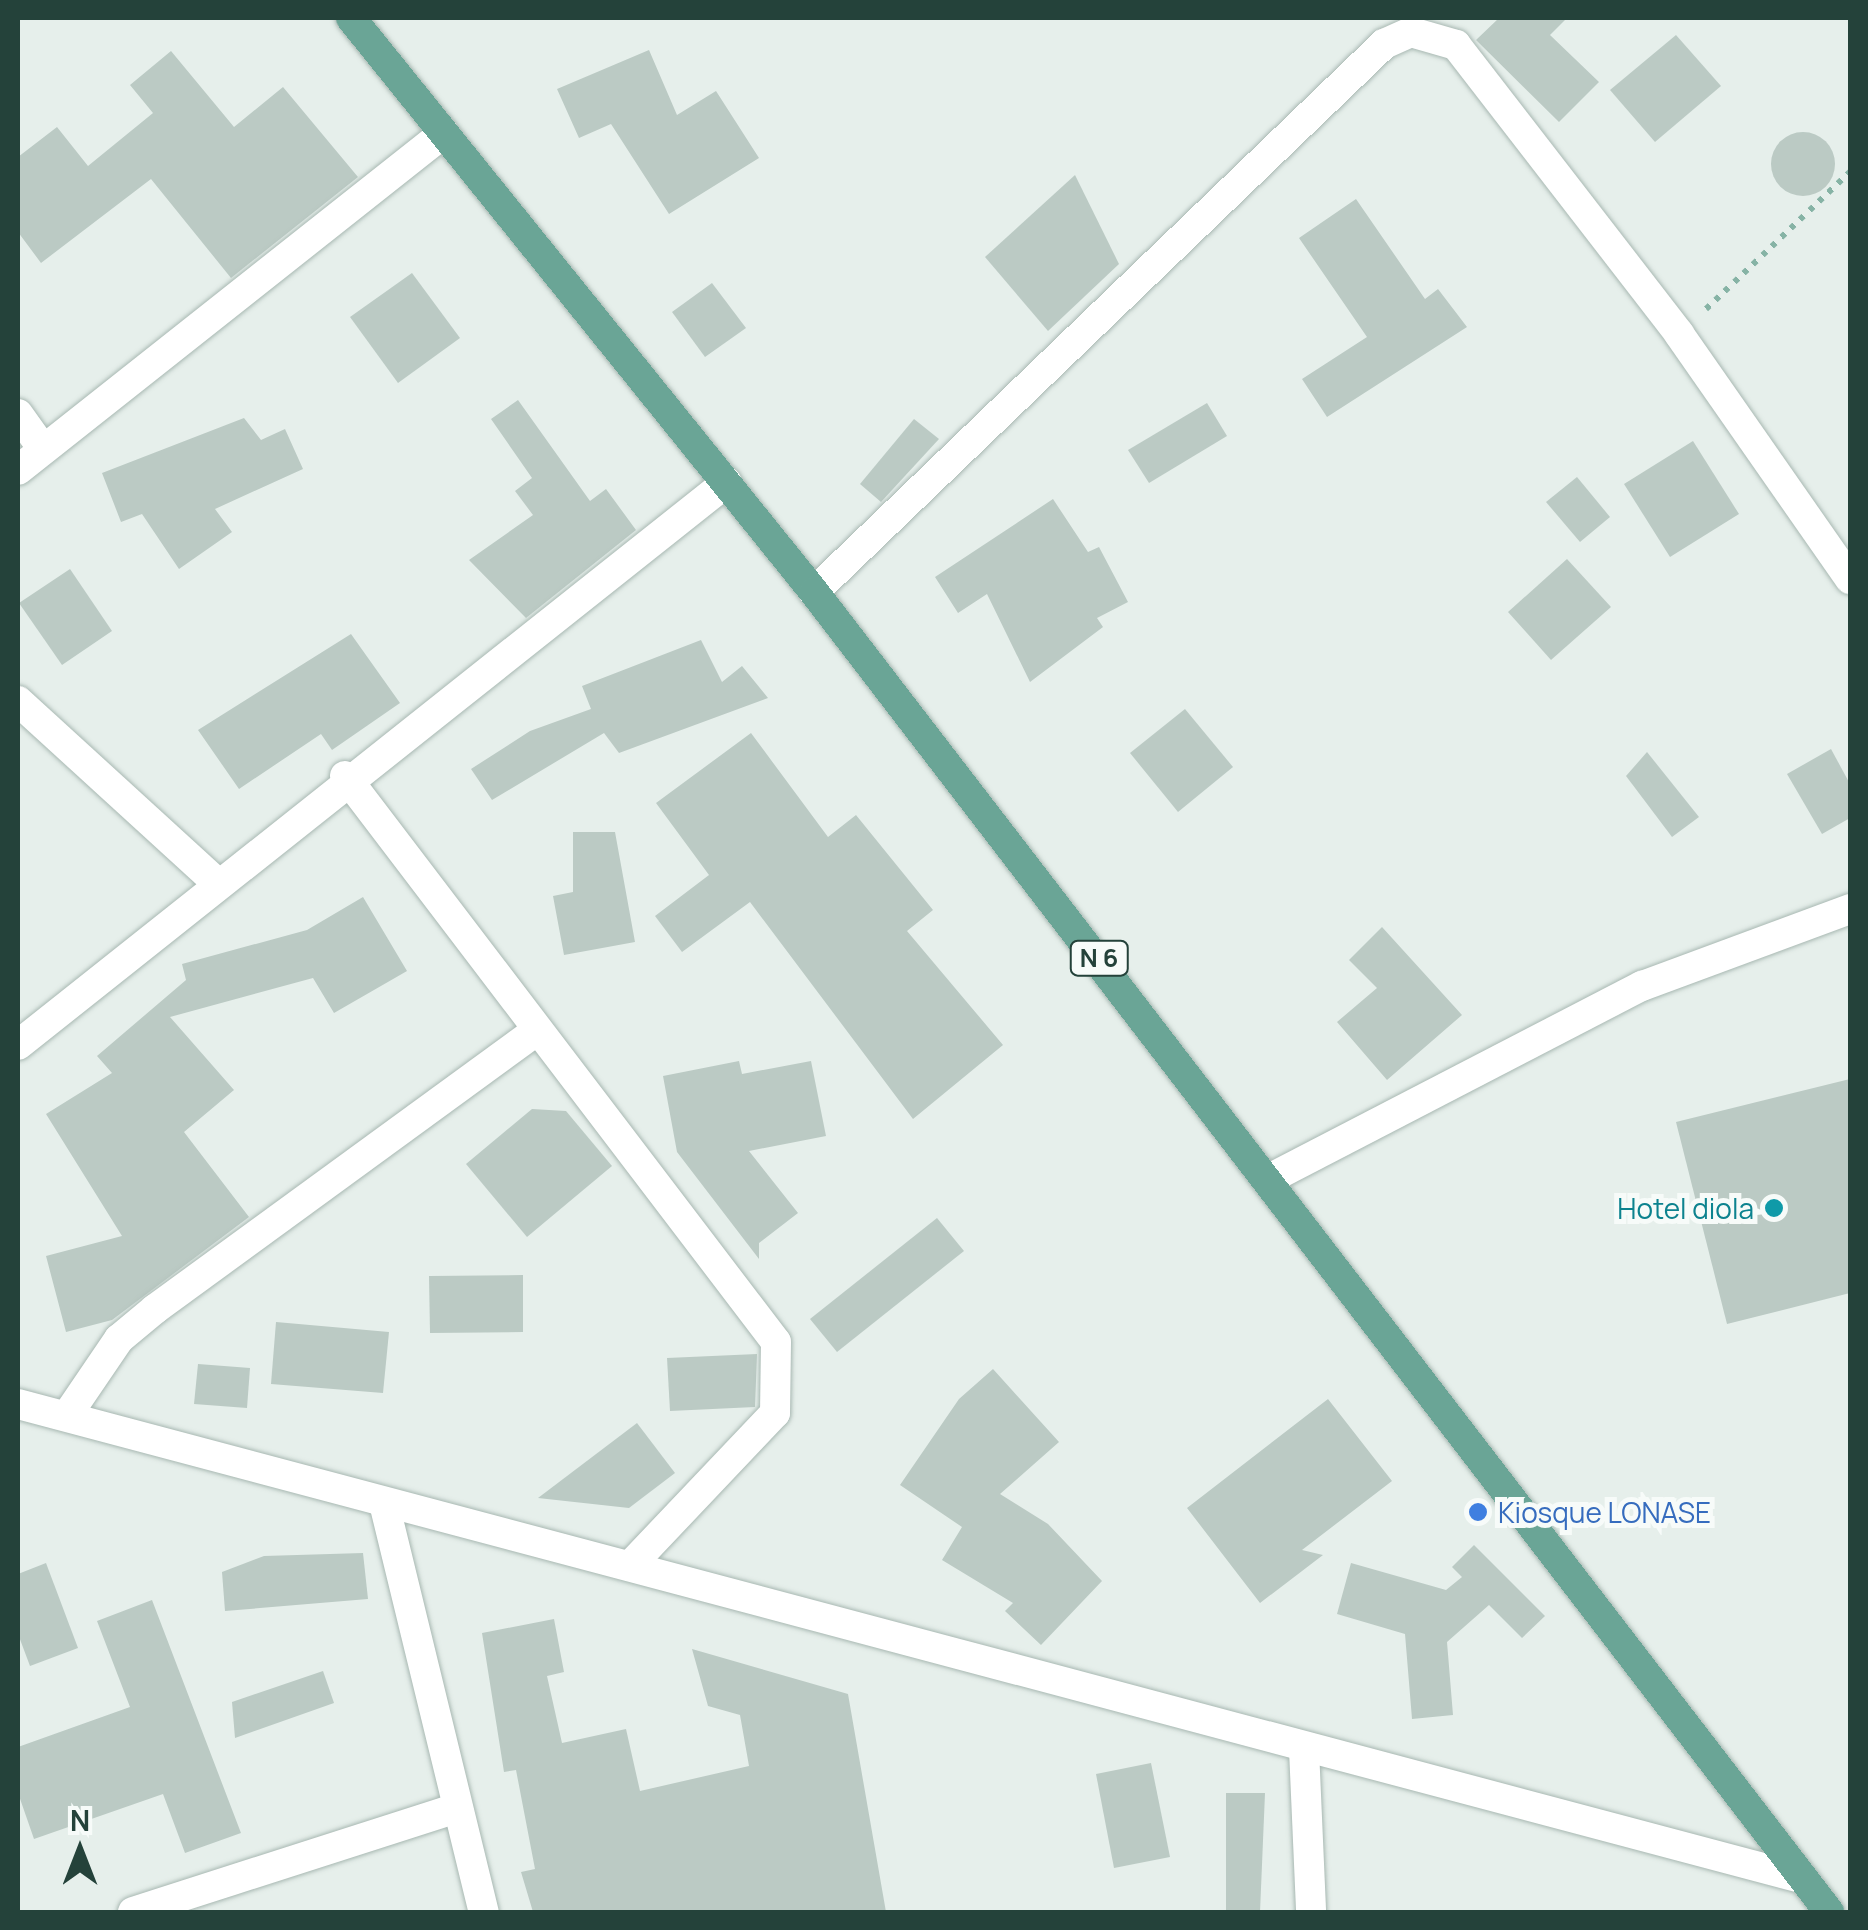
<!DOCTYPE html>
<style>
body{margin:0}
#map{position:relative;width:1868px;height:1930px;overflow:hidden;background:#e6efeb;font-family:Manrope,sans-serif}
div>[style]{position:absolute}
.building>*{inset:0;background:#bbcac4}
.round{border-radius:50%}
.path>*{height:6px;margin-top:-3px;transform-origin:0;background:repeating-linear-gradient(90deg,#86b3a5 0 5px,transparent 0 13px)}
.roads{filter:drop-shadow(0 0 2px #a8b8b2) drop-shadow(0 0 2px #a8b8b2)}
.minor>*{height:30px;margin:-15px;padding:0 15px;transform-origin:15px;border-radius:15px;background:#fff}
.major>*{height:30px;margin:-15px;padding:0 15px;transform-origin:15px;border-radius:15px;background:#6aa596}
.dots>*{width:28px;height:28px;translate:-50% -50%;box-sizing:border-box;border:5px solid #f7fbf9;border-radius:50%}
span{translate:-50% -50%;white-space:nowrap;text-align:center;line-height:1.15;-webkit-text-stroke:10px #f7fbf9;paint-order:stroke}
.shield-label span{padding:2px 8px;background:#f7fbf9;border:2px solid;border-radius:8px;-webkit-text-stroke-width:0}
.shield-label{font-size:25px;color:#24423a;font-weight:700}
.culture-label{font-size:28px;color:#0d838f}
.right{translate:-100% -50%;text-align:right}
.shop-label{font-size:28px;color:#366cbe}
.left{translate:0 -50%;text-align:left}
.frame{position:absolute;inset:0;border:20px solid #24423a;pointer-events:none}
.north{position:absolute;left:30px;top:1800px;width:100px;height:100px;-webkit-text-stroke:8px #f7fbf9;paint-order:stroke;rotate:0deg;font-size:28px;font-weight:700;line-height:40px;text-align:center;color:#24423a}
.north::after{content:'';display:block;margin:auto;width:35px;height:45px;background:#24423a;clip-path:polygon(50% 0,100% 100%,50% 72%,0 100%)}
</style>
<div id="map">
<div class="building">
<i style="clip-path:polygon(1499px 18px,1567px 18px,1550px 35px,1599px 82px,1559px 122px,1476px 40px)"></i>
<i style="clip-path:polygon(1676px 35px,1721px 86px,1655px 142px,1610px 90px)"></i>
<i style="clip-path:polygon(649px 50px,677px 115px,716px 91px,759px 158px,669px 214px,611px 124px,579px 138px,557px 89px)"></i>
<i style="clip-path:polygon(171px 51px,234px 127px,283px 87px,358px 177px,231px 278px,151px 179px,41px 263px,18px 232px,18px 157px,57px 127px,88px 166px,153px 113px,130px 85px)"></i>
<i class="round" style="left:1771px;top:132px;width:64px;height:64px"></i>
<i style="clip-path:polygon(1075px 175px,1119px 264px,1048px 331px,985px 257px)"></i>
<i style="clip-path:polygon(1356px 199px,1425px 299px,1438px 289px,1467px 327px,1327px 417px,1302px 379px,1367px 337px,1299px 238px)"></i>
<i style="clip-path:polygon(412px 273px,460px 338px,398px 383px,350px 317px)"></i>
<i style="clip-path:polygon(712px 283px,746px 328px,705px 357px,672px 312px)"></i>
<i style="clip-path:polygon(518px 400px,590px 501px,606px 489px,636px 530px,526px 618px,469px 560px,533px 515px,515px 491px,532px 478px,491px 419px)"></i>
<i style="clip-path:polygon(1207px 403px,1227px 436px,1149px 483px,1128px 450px)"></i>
<i style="clip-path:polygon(244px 418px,261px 440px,285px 429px,303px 469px,215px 509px,232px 532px,179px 569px,142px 514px,121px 522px,102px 473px)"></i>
<i style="clip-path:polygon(914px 419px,939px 439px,881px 502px,860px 484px)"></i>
<i style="clip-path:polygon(1693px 441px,1739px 514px,1670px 557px,1624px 484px)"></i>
<i style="clip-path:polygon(1577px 477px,1610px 517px,1580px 542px,1546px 502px)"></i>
<i style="clip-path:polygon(1053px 499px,1088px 552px,1099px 547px,1128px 602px,1097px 618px,1103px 627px,1030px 682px,987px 594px,958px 613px,935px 577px)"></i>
<i style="clip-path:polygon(1567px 559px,1611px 607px,1551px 660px,1508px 612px)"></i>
<i style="clip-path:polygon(70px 569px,112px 631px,62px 665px,19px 603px)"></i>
<i style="clip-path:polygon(351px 634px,400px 703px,332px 750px,321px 734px,239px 789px,198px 730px)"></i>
<i style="clip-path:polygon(701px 640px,722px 682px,742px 666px,768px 698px,619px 753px,604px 733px,492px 800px,471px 769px,530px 731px,591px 709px,582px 686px)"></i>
<i style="clip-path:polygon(1185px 709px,1233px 767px,1178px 812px,1130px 753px)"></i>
<i style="clip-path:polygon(751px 733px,828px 837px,856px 815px,933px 910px,907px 931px,1003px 1045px,913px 1119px,750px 902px,682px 952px,655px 916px,709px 875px,656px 803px)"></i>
<i style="clip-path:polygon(1831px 749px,1850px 784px,1850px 818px,1822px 834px,1787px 774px)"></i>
<i style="clip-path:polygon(1647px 752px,1699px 817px,1672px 837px,1626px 776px)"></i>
<i style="clip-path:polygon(573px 832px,615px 832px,635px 942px,564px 955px,553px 896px,573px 892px)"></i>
<i style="clip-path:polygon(363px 897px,407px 971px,334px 1013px,313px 978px,170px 1017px,234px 1090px,184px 1132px,249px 1217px,112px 1320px,66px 1332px,46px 1256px,122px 1236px,46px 1114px,112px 1073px,97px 1056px,186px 980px,182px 964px,307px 930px)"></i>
<i style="clip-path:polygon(1382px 927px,1462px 1015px,1387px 1080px,1337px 1022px,1377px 988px,1349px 960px)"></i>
<i style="clip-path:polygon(739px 1061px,742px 1074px,811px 1061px,826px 1136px,749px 1151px,798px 1213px,759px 1243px,759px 1259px,677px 1152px,663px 1076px)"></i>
<i style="clip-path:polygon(1850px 1079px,1850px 1293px,1727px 1324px,1676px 1122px)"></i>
<i style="clip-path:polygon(532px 1109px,566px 1111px,612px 1166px,527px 1237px,466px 1164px)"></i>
<i style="clip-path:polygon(937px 1218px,964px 1251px,837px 1352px,810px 1319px)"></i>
<i style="clip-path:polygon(523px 1275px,523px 1332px,430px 1333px,429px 1276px)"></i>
<i style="clip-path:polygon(276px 1322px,389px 1332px,383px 1393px,271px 1384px)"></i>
<i style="clip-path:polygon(757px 1354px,755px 1407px,670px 1411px,667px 1358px)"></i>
<i style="clip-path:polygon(198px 1364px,250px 1368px,247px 1408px,194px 1404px)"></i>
<i style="clip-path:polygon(993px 1369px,1059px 1442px,1000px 1494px,1048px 1524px,1102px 1581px,1041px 1645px,1005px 1611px,1013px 1603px,942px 1560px,962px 1527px,900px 1485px,959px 1399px)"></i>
<i style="clip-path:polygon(1328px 1399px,1392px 1481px,1302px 1550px,1323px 1555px,1260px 1603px,1187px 1508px)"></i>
<i style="clip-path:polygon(637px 1423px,675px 1473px,629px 1508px,538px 1498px)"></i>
<i style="clip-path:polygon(1474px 1545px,1545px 1616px,1522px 1638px,1489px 1605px,1447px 1642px,1453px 1715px,1412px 1719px,1405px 1634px,1337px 1614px,1351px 1563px,1446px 1590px,1462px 1577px,1452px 1567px)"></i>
<i style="clip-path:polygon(363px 1553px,368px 1599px,225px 1611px,222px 1572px,264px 1556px)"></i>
<i style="clip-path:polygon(46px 1563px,78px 1648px,30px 1666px,18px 1634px,18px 1574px)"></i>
<i style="clip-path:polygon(152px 1600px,241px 1833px,185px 1853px,163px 1794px,34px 1839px,18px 1793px,18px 1747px,130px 1707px,97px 1621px)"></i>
<i style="clip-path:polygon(554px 1619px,564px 1672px,547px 1676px,562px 1743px,626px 1729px,640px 1791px,749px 1766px,740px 1715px,708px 1706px,692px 1649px,848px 1694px,886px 1912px,533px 1912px,521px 1872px,535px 1869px,516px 1770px,504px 1772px,482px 1633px)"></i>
<i style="clip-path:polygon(323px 1671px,334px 1703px,235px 1738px,232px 1702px)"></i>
<i style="clip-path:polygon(1151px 1763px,1170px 1857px,1114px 1868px,1096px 1774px)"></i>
<i style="clip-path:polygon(1226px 1793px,1265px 1793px,1260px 1912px,1226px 1912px)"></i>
</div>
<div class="path">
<i style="left:1706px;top:309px;width:199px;rotate:-43.6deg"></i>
</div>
<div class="roads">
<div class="minor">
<i style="left:18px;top:414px;width:43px;rotate:54.5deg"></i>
<i style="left:18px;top:470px;width:543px;rotate:-38.35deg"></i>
<i style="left:814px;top:592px;width:791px;rotate:-43.87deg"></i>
<i style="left:1384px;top:44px;width:30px;rotate:-24deg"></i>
<i style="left:1411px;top:32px;width:47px;rotate:16.1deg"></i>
<i style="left:1456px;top:45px;width:365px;rotate:52.3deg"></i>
<i style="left:1679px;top:334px;width:299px;rotate:55.1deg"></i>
<i style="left:18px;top:701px;width:268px;rotate:42.4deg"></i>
<i style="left:345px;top:776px;width:711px;rotate:52.71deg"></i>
<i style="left:776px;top:1342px;width:71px;rotate:90.8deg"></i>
<i style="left:775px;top:1413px;width:211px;rotate:133.5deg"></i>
<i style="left:18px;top:1045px;width:905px;rotate:-38.45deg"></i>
<i style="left:1271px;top:1178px;width:418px;rotate:-27.4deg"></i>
<i style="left:1642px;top:986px;width:222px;rotate:-20.3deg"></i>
<i style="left:18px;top:1404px;width:1845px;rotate:14.89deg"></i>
<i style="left:68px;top:1414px;width:91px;rotate:-55.8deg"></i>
<i style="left:119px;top:1339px;width:47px;rotate:-39.8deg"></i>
<i style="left:155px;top:1309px;width:473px;rotate:-36.1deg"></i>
<i style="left:384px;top:1503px;width:421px;rotate:76.3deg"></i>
<i style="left:1304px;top:1749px;width:163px;rotate:87.5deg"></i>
<i style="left:133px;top:1912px;width:337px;rotate:-17.8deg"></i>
</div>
<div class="major">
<i style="left:351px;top:18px;width:737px;rotate:51.11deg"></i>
<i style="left:814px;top:592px;width:1665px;rotate:52.44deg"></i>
</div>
</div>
<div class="dots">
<i style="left:1774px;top:1208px;background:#0f9aa8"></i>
<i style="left:1478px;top:1512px;background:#3f7fe0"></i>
</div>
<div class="shield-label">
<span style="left:1099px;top:958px">N 6</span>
</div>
<div class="culture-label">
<span class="right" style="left:1754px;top:1208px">Hotel diola</span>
</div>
<div class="shop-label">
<span class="left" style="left:1498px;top:1512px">Kiosque LONASE</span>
</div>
<div class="frame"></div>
<div class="north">N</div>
</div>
